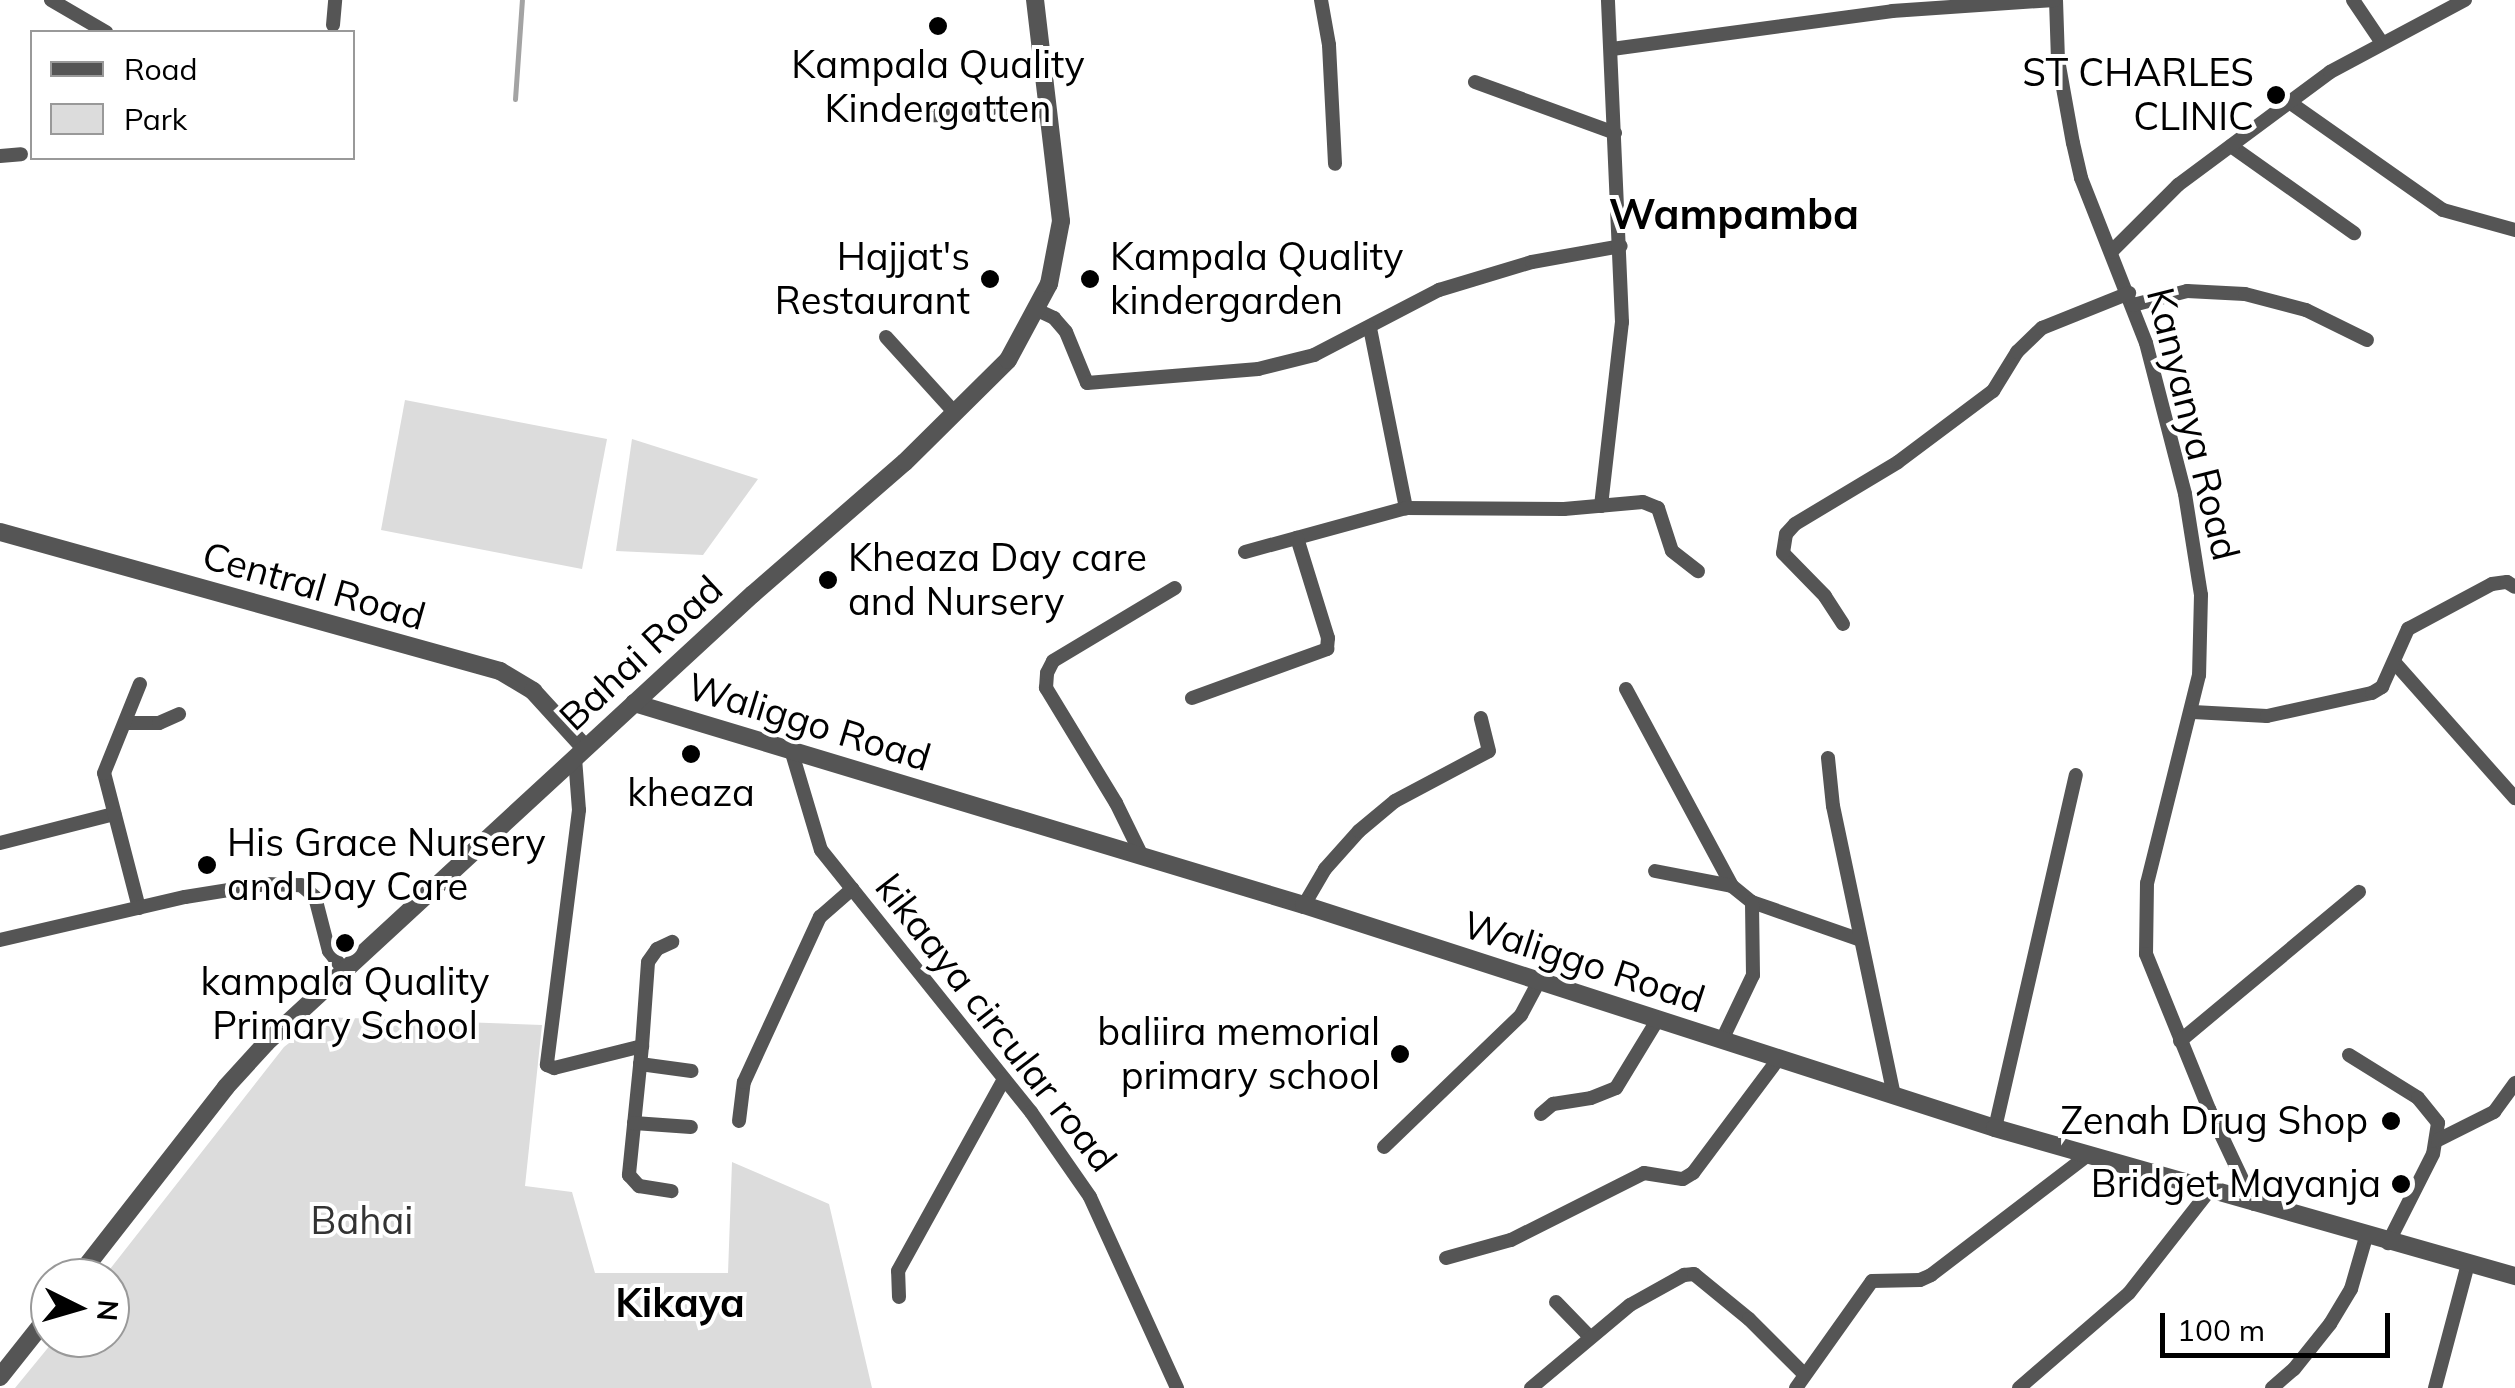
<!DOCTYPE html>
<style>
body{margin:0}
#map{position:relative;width:2515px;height:1388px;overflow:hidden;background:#fff;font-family:Mulish,sans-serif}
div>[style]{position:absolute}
.green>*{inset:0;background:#dcdcdc}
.stream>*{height:5px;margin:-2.5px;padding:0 2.5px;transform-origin:2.5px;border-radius:2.5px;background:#a3a3a3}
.minor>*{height:14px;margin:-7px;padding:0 7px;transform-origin:7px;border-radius:7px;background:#555}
.tertiary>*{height:18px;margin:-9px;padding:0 9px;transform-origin:9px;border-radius:9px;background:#555}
.dots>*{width:28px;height:28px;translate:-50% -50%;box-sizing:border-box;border:5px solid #fff;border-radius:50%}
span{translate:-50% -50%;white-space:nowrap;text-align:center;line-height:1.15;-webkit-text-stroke:8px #fff;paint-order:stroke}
.poi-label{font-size:38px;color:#000}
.right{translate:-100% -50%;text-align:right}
.left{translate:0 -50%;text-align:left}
.street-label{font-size:38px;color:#000}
.park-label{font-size:38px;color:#333}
.neighbourhood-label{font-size:40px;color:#000;font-weight:700}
.quarter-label{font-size:42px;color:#000;font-weight:700}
.legend{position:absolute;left:30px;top:30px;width:325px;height:130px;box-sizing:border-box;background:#fff;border:2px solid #999;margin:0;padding:12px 18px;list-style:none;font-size:30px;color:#000}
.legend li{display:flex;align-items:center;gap:20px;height:50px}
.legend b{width:50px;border:2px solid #999}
.north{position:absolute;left:30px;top:1258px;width:100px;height:100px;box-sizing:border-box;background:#fff;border:2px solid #999;border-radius:50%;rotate:95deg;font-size:28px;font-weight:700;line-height:40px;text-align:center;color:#000}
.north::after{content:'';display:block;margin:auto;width:35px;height:45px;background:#000;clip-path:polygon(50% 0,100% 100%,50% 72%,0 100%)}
.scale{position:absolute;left:2160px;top:1313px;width:230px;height:45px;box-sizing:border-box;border:5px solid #000;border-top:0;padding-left:12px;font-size:30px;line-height:35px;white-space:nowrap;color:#000;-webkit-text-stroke:8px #fff;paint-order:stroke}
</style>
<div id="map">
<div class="green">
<i style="clip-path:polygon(405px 400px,607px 439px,582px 569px,381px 530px)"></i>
<i style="clip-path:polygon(632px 439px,758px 479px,703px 555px,616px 551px)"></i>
<i style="clip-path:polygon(322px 1017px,542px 1025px,525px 1186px,572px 1192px,595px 1273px,728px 1273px,732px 1162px,829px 1204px,872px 1388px,15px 1388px,56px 1338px,110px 1338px,110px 1278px,103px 1278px,284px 1047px)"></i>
</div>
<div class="stream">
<i style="left:515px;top:99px;width:99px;rotate:-86deg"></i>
</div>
<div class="minor">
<i style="left:51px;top:0;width:64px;rotate:30.2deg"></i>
<i style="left:1321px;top:0;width:46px;rotate:79.9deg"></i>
<i style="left:1329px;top:45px;width:119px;rotate:87.1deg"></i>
<i style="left:2056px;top:0;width:60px;rotate:88.1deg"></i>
<i style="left:2058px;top:60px;width:84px;rotate:79.8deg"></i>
<i style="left:2073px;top:143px;width:36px;rotate:77deg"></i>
<i style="left:2081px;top:178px;width:177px;rotate:68.5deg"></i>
<i style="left:2146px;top:343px;width:156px;rotate:75.5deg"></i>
<i style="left:2185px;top:494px;width:102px;rotate:81deg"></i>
<i style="left:2201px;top:595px;width:80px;rotate:91.4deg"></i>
<i style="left:2199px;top:675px;width:214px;rotate:104deg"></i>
<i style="left:2147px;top:883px;width:71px;rotate:90.8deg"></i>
<i style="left:2146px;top:954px;width:167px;rotate:67.9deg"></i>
<i style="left:2209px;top:1109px;width:105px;rotate:64.7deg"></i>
<i style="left:2353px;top:0;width:52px;rotate:56deg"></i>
<i style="left:333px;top:25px;width:25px;rotate:-85deg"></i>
<i style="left:1612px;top:49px;width:283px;rotate:-7.7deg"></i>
<i style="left:1892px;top:11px;width:163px;rotate:-3.9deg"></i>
<i style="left:1475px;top:82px;width:149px;rotate:20deg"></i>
<i style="left:2292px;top:104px;width:184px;rotate:35.1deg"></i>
<i style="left:2443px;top:210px;width:75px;rotate:15.5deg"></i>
<i style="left:913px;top:116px;width:134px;rotate:-2.1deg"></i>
<i style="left:2231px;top:146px;width:151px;rotate:35.3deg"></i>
<i style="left:0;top:156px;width:21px;rotate:-5deg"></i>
<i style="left:2111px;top:252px;width:95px;rotate:-45deg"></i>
<i style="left:2178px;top:185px;width:189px;rotate:-36.6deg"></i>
<i style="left:2330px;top:72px;width:153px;rotate:-28.1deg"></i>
<i style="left:2133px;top:305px;width:56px;rotate:-14.5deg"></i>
<i style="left:2187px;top:291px;width:58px;rotate:3deg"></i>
<i style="left:2245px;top:294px;width:63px;rotate:14.7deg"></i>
<i style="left:2306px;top:310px;width:68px;rotate:26.2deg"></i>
<i style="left:1037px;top:310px;width:19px;rotate:25deg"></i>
<i style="left:1054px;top:318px;width:18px;rotate:49deg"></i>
<i style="left:1066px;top:332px;width:55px;rotate:67.6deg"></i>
<i style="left:1087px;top:383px;width:172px;rotate:-4.7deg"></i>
<i style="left:1258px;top:369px;width:58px;rotate:-14deg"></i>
<i style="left:1314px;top:355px;width:141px;rotate:-27.5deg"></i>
<i style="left:1439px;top:290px;width:97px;rotate:-16.8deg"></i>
<i style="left:1532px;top:262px;width:90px;rotate:-10.2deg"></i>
<i style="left:1370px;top:328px;width:184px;rotate:78.7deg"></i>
<i style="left:886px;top:337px;width:101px;rotate:47.8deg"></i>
<i style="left:1601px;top:506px;width:185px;rotate:-83.5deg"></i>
<i style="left:1622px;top:322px;width:322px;rotate:-92.5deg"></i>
<i style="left:1245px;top:552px;width:167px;rotate:-15.3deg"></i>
<i style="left:1406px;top:508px;width:158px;rotate:0.4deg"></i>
<i style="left:1564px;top:509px;width:79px;rotate:-5.1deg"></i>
<i style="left:1643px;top:502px;width:16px;rotate:22deg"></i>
<i style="left:1658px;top:508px;width:45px;rotate:72deg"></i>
<i style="left:1672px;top:551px;width:33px;rotate:38deg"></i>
<i style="left:1843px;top:624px;width:33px;rotate:-123deg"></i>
<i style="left:1825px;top:596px;width:60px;rotate:-134.3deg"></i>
<i style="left:1783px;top:553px;width:19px;rotate:-81deg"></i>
<i style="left:1786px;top:534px;width:13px;rotate:-48deg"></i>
<i style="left:1795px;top:524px;width:120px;rotate:-31deg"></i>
<i style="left:1898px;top:462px;width:119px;rotate:-36.8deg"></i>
<i style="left:1993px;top:391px;width:46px;rotate:-58.4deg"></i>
<i style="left:2017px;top:352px;width:35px;rotate:-44deg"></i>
<i style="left:2042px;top:328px;width:94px;rotate:-21.9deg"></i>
<i style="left:2395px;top:663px;width:181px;rotate:48.4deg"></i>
<i style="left:1626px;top:689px;width:224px;rotate:61.7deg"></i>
<i style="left:1732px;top:886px;width:26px;rotate:39deg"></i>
<i style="left:1752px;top:902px;width:115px;rotate:19.2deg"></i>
<i style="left:1192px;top:698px;width:144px;rotate:-19.9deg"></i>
<i style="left:1327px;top:649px;width:11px;rotate:-85deg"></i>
<i style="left:1328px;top:638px;width:105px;rotate:-107.2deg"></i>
<i style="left:2193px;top:712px;width:74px;rotate:3.1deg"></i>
<i style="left:2267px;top:716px;width:107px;rotate:-12.4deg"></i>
<i style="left:2372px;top:693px;width:12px;rotate:-31deg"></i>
<i style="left:2382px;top:687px;width:64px;rotate:-65.9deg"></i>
<i style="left:2408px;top:629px;width:95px;rotate:-28.2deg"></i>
<i style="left:2492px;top:584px;width:15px;rotate:-8deg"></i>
<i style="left:2507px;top:582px;width:9px;rotate:32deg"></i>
<i style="left:127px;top:723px;width:32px"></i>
<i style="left:159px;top:723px;width:22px;rotate:-24deg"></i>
<i style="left:792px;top:753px;width:101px;rotate:73.4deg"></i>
<i style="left:821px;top:850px;width:336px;rotate:51.3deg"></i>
<i style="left:1031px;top:1112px;width:103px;rotate:55.2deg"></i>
<i style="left:1090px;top:1197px;width:210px;rotate:65.5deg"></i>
<i style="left:575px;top:758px;width:52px;rotate:85.6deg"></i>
<i style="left:579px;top:810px;width:257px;rotate:97.2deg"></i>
<i style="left:547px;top:1065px;width:8px;rotate:23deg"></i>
<i style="left:554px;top:1068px;width:91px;rotate:-14deg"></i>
<i style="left:642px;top:1046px;width:84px;rotate:-85.9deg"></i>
<i style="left:648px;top:962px;width:16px;rotate:-55deg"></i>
<i style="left:657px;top:949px;width:17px;rotate:-25deg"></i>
<i style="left:1828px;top:758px;width:48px;rotate:84.1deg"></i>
<i style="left:1833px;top:806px;width:295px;rotate:78.1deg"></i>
<i style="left:0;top:843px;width:118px;rotate:-14.3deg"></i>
<i style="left:1142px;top:856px;width:59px;rotate:-116.1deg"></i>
<i style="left:1116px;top:803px;width:135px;rotate:-121.3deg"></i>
<i style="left:1046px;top:688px;width:15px;rotate:-86deg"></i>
<i style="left:1047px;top:673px;width:13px;rotate:-63deg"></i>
<i style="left:1053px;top:661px;width:142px;rotate:-30.9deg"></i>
<i style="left:1655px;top:871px;width:78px;rotate:11deg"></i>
<i style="left:1304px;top:905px;width:42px;rotate:-59.7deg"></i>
<i style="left:1325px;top:869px;width:51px;rotate:-48.2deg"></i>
<i style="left:1359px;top:831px;width:47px;rotate:-39.8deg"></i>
<i style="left:1395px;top:801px;width:106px;rotate:-28deg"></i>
<i style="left:1489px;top:751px;width:34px;rotate:-104deg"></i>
<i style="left:139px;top:908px;width:139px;rotate:-104.5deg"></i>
<i style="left:104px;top:773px;width:96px;rotate:-68deg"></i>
<i style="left:0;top:940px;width:190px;rotate:-13.1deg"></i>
<i style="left:185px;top:897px;width:82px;rotate:-9.1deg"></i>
<i style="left:266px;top:884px;width:35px;rotate:2deg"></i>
<i style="left:301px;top:885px;width:18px;rotate:41deg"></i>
<i style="left:315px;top:897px;width:56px;rotate:75.5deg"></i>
<i style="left:329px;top:951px;width:23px;rotate:52deg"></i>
<i style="left:1722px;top:1040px;width:72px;rotate:-64.5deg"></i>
<i style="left:1753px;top:975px;width:73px;rotate:-90.8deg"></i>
<i style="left:2180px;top:1041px;width:233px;rotate:-39.8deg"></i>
<i style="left:642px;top:1046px;width:130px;rotate:95.8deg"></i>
<i style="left:629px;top:1175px;width:15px;rotate:48deg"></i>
<i style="left:639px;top:1186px;width:33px;rotate:9deg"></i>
<i style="left:2349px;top:1055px;width:81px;rotate:31.9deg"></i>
<i style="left:2418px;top:1098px;width:32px;rotate:51deg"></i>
<i style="left:2438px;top:1123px;width:31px;rotate:99deg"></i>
<i style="left:2433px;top:1154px;width:100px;rotate:116.8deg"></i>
<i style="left:640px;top:1064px;width:52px;rotate:7.7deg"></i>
<i style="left:1541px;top:1114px;width:16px;rotate:-40deg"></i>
<i style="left:1553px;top:1104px;width:38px;rotate:-9deg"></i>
<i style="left:1591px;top:1098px;width:27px;rotate:-22deg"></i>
<i style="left:1616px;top:1088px;width:81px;rotate:-58.7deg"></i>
<i style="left:739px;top:1121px;width:39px;rotate:-83deg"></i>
<i style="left:744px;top:1082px;width:182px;rotate:-65.3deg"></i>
<i style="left:820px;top:917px;width:43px;rotate:-41.2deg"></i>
<i style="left:634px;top:1123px;width:57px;rotate:4deg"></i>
<i style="left:1995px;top:1128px;width:362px;rotate:-77.1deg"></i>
<i style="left:2438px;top:1140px;width:63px;rotate:-26.6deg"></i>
<i style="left:2494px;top:1112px;width:36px;rotate:-54deg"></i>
<i style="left:1384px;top:1147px;width:190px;rotate:-43.9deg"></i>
<i style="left:1521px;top:1015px;width:38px;rotate:-62deg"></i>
<i style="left:1446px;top:1258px;width:67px;rotate:-15.5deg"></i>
<i style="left:1511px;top:1240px;width:149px;rotate:-26.7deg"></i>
<i style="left:1644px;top:1173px;width:39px;rotate:9deg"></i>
<i style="left:1683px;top:1179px;width:12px;rotate:-31deg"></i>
<i style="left:1693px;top:1173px;width:144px;rotate:-53.2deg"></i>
<i style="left:899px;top:1297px;width:26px;rotate:-92deg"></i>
<i style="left:898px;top:1271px;width:219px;rotate:-61.1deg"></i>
<i style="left:1556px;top:1302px;width:47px;rotate:45.9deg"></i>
<i style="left:1531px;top:1388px;width:129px;rotate:-40deg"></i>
<i style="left:1630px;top:1305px;width:62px;rotate:-29.1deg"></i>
<i style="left:1684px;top:1275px;width:10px;rotate:-6deg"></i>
<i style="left:1694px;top:1274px;width:71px;rotate:39.3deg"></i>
<i style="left:1749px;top:1319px;width:79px;rotate:45deg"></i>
<i style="left:1796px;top:1388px;width:131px;rotate:-54.6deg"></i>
<i style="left:1872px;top:1281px;width:48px;rotate:-1.2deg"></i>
<i style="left:1920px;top:1280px;width:12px;rotate:-24deg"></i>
<i style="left:1931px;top:1275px;width:198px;rotate:-37.4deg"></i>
<i style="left:2019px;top:1388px;width:145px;rotate:-40.8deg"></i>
<i style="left:2129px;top:1293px;width:130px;rotate:-51.9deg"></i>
<i style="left:2272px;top:1388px;width:29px;rotate:-41deg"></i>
<i style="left:2294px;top:1369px;width:58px;rotate:-51.3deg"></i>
<i style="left:2330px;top:1324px;width:41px;rotate:-59deg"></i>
<i style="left:2351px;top:1289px;width:54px;rotate:-73.9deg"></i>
<i style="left:2435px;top:1388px;width:128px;rotate:-75.1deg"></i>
</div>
<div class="tertiary">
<i style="left:0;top:532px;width:519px;rotate:15.54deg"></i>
<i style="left:500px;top:671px;width:39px;rotate:31deg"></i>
<i style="left:533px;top:691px;width:77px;rotate:47.6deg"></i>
<i style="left:634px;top:703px;width:700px;rotate:16.78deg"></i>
<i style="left:1304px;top:905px;width:726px;rotate:17.89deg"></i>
<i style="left:1995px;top:1128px;width:541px;rotate:15.89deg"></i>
<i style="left:77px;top:1278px;width:242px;rotate:-52deg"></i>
<i style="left:226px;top:1087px;width:59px;rotate:-47.7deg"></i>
<i style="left:266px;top:1043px;width:662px;rotate:-42.68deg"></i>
<i style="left:753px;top:594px;width:201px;rotate:-41deg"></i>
<i style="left:905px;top:462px;width:145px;rotate:-44.7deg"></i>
<i style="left:1008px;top:360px;width:86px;rotate:-61.7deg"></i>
<i style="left:1049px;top:284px;width:64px;rotate:-79.2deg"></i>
<i style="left:1061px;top:221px;width:223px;rotate:-96.7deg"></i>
<i style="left:0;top:1377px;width:80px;rotate:-51.6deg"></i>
</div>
<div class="dots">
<i style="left:938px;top:26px;background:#000"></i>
<i style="left:2276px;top:95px;background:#000"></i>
<i style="left:990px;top:279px;background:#000"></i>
<i style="left:1090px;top:279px;background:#000"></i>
<i style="left:828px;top:580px;background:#000"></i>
<i style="left:691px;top:754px;background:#000"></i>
<i style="left:207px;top:865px;background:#000"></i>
<i style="left:345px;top:943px;background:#000"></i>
<i style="left:1400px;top:1054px;background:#000"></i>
<i style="left:2391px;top:1121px;background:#000"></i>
<i style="left:2401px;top:1184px;background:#000"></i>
</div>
<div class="poi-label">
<span style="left:938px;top:87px">Kampala Quality<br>Kindergatten</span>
<span class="right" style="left:2254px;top:95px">ST CHARLES<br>CLINIC</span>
<span class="right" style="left:970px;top:279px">Hajjat's<br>Restaurant</span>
<span class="left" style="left:1110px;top:279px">Kampala Quality<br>kindergarden</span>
<span class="left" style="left:848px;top:580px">Kheaza Day care<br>and Nursery</span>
<span style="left:691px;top:793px">kheaza</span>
<span class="left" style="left:227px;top:865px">His Grace Nursery<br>and Day Care</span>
<span style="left:345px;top:1004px">kampala Quality<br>Primary School</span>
<span class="right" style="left:1380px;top:1054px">baliira memorial<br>primary school</span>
<span class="right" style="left:2368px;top:1121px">Zenah Drug Shop</span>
<span class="right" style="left:2381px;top:1184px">Bridget Mayanja</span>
</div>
<div class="street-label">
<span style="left:2193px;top:424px;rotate:76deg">Kanyanya Road</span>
<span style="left:314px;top:586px;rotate:16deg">Central Road</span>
<span style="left:641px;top:653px;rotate:-43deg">Bahai Road</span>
<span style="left:809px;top:722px;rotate:17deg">Waliggo Road</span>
<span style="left:1584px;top:962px;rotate:18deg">Waliggo Road</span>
<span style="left:996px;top:1023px;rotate:52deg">kikaaya circular road</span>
</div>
<div class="park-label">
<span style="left:362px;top:1221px">Bahai</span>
</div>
<div class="neighbourhood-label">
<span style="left:680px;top:1302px">Kikaya</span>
</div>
<div class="quarter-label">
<span style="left:1734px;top:214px">Wampamba</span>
</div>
<ul class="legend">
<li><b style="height:12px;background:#555"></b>Road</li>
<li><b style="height:28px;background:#dcdcdc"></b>Park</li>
</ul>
<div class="north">N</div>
<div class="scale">100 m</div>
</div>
